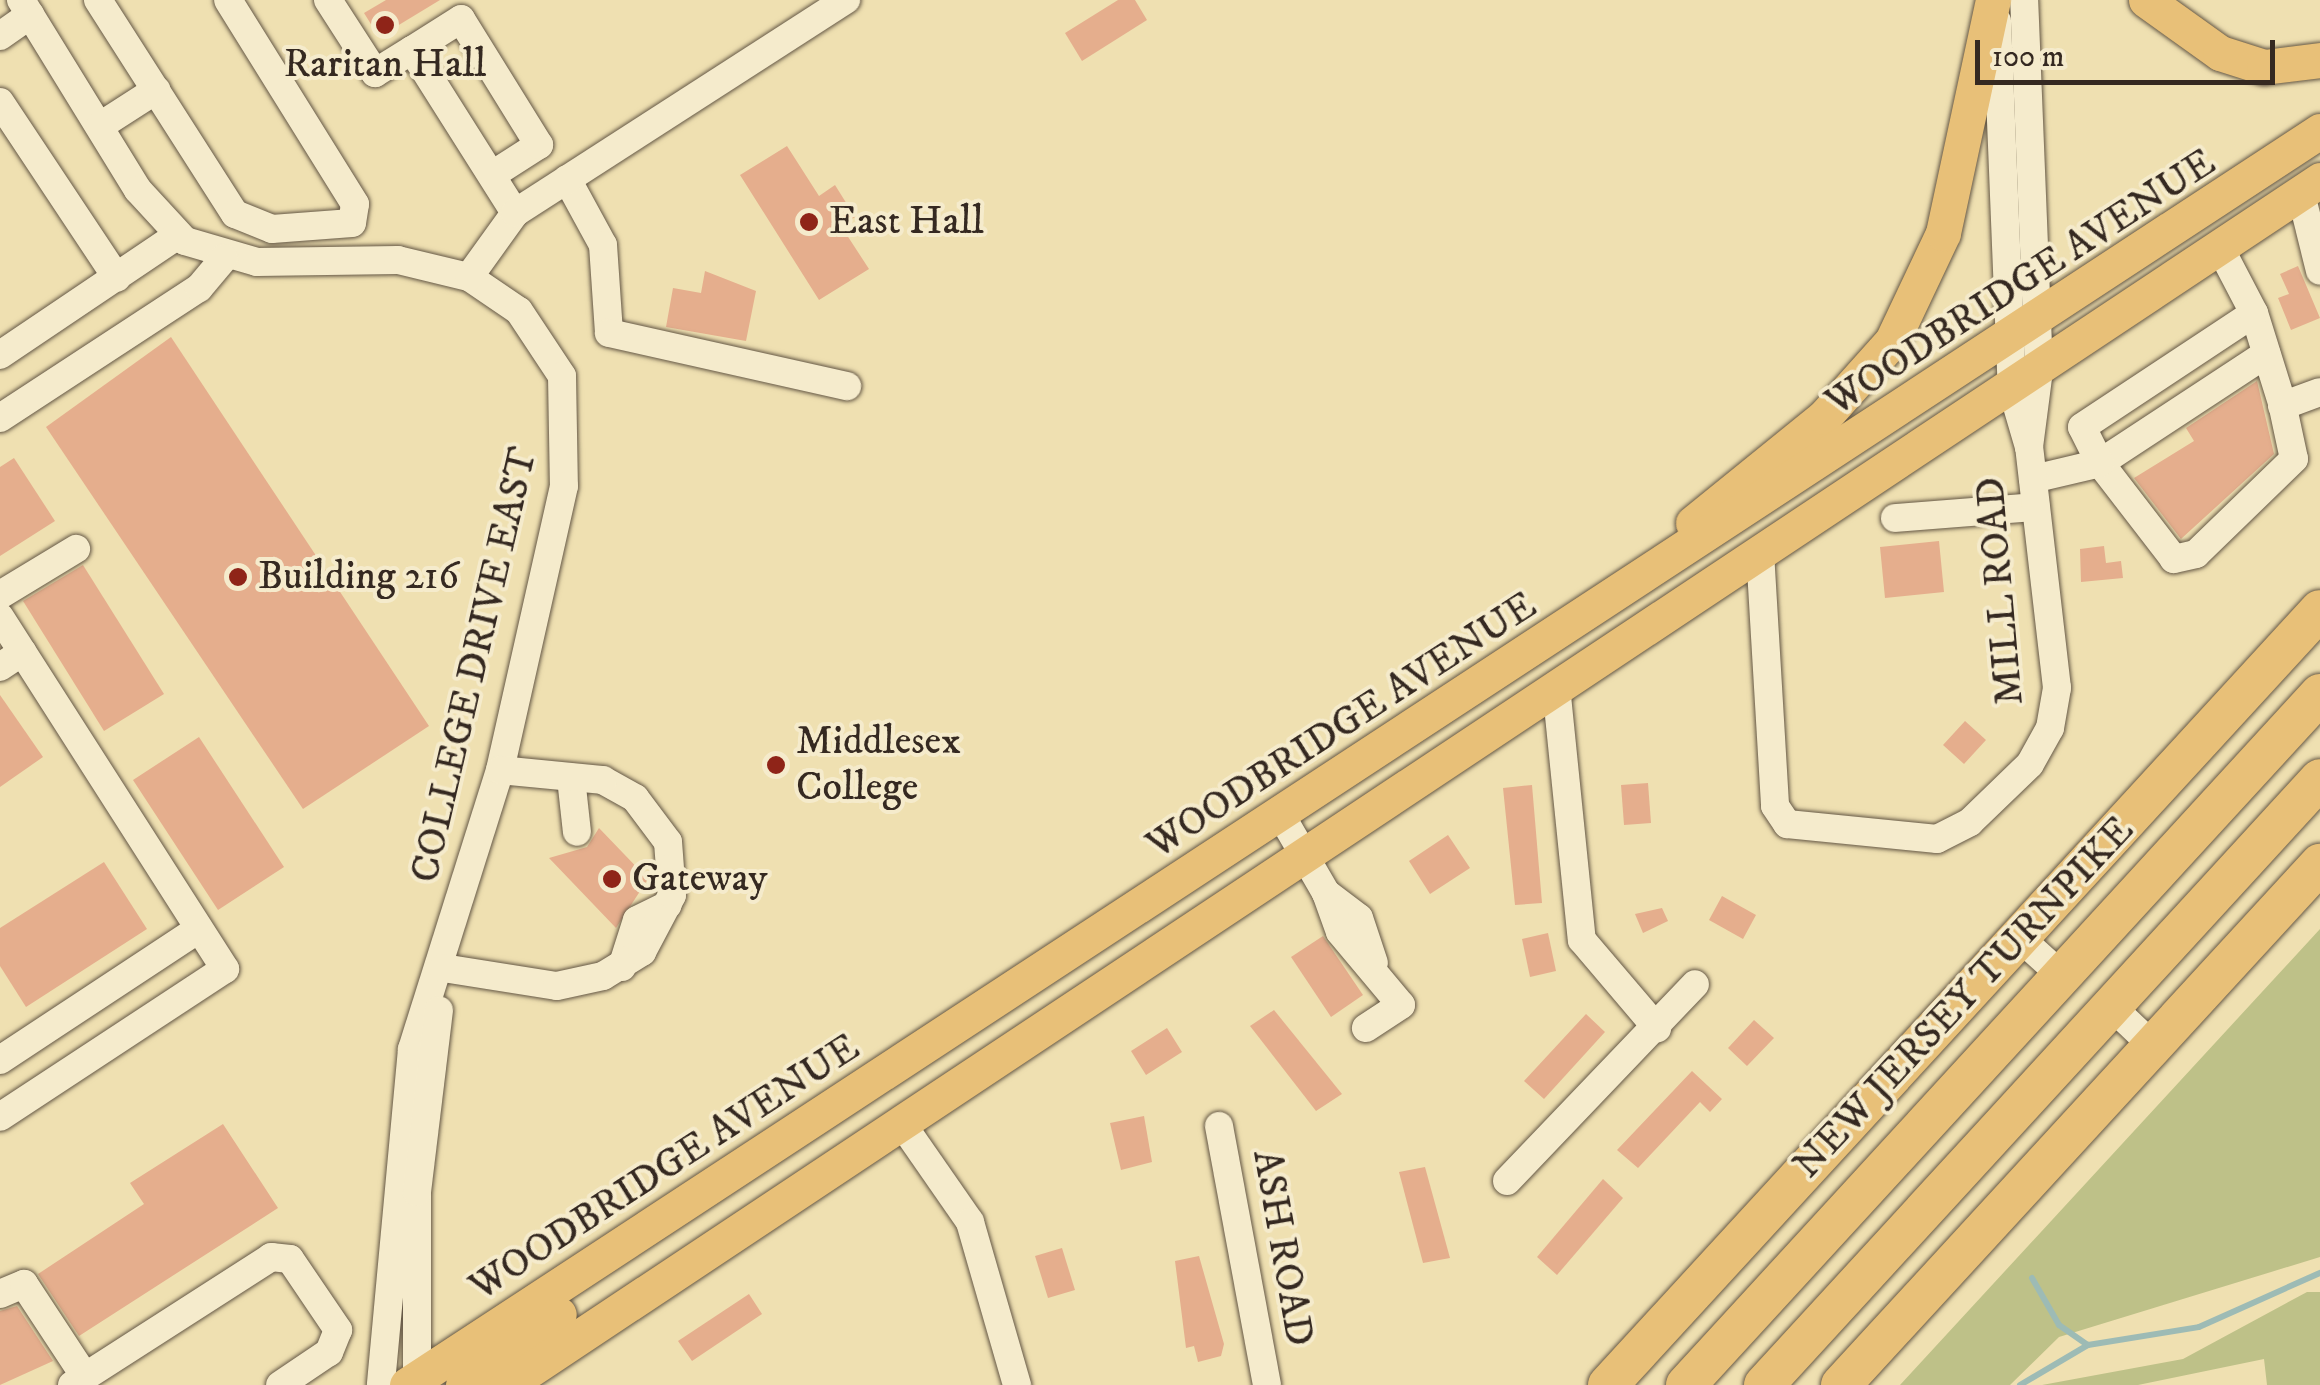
<!DOCTYPE html>
<style>
body{margin:0}
#map{position:relative;width:2320px;height:1385px;overflow:hidden;background:#efe0b1;font-family:"IM FELL DW Pica",serif}
div>[style]{position:absolute}
.green>*{inset:0;background:#bec188}
.stream>*{height:6px;margin:-3px;padding:0 3px;transform-origin:3px;border-radius:3px;background:#9dbbb5}
.building>*{inset:0;background:#e5ae8d}
.roads{filter:drop-shadow(0 0 2px #645745) drop-shadow(0 0 2px #645745)}
.minor>*{height:28px;margin:-14px;padding:0 14px;transform-origin:14px;border-radius:14px;background:#f5ebcc}
.major>*{height:35px;margin:-17.5px;padding:0 17.5px;transform-origin:17.5px;border-radius:17.5px;background:#e8c078}
.highway>*{height:40px;margin:-20px;padding:0 20px;transform-origin:20px;border-radius:20px;background:#e8c078}
.dots>*{width:28px;height:28px;translate:-50% -50%;box-sizing:border-box;border:5px solid #f5ebcc;border-radius:50%}
span{translate:-50% -50%;white-space:nowrap;text-align:center;line-height:1.15;-webkit-text-stroke:8px #f5ebcc;paint-order:stroke}
.poi-label{font-size:40px;color:#352921}
.left{translate:0 -50%;text-align:left}
.street-label{font-size:40px;color:#352921}
.scale{position:absolute;left:1975px;top:40px;width:300px;height:45px;box-sizing:border-box;border:5px solid #352921;border-top:0;padding-left:12px;font-size:30px;line-height:35px;white-space:nowrap;color:#352921;-webkit-text-stroke:8px #f5ebcc;paint-order:stroke}
</style>
<div id="map">
<div class="green">
<i style="clip-path:polygon(2320px 929px,2320px 1257px,2059px 1337px,2010px 1385px,1900px 1385px)"></i>
<i style="clip-path:polygon(2307px 1292px,2320px 1292px,2320px 1385px,2267px 1385px,2264px 1359px,2138px 1385px,2042px 1385px,2183px 1359px)"></i>
</div>
<div class="stream">
<i style="left:2032px;top:1278px;width:54px;rotate:60.1deg"></i>
<i style="left:2059px;top:1325px;width:35px;rotate:35deg"></i>
<i style="left:2020px;top:1385px;width:79px;rotate:-30.5deg"></i>
<i style="left:2088px;top:1345px;width:112px;rotate:-9.2deg"></i>
<i style="left:2199px;top:1327px;width:133px;rotate:-24.1deg"></i>
</div>
<div class="building">
<i style="clip-path:polygon(386px 0,440px 0,379px 37px,364px 13px)"></i>
<i style="clip-path:polygon(1118px 0,1135px 0,1147px 20px,1082px 61px,1065px 33px)"></i>
<i style="clip-path:polygon(787px 146px,819px 196px,835px 185px,855px 217px,841px 226px,869px 269px,819px 300px,740px 175px)"></i>
<i style="clip-path:polygon(2298px 266px,2320px 318px,2291px 330px,2278px 298px,2289px 294px,2280px 274px)"></i>
<i style="clip-path:polygon(705px 271px,756px 291px,746px 341px,666px 327px,673px 288px,701px 293px)"></i>
<i style="clip-path:polygon(171px 337px,429px 726px,303px 809px,46px 427px)"></i>
<i style="clip-path:polygon(2257px 381px,2274px 454px,2181px 539px,2134px 478px,2194px 441px,2186px 428px)"></i>
<i style="clip-path:polygon(14px 458px,55px 521px,0 556px,0 467px)"></i>
<i style="clip-path:polygon(1939px 541px,1944px 592px,1885px 598px,1880px 547px)"></i>
<i style="clip-path:polygon(2104px 546px,2106px 563px,2121px 561px,2123px 578px,2081px 582px,2080px 549px)"></i>
<i style="clip-path:polygon(83px 565px,164px 694px,104px 731px,23px 601px)"></i>
<i style="clip-path:polygon(0 695px,43px 757px,0 787px)"></i>
<i style="clip-path:polygon(1965px 721px,1986px 740px,1964px 764px,1943px 745px)"></i>
<i style="clip-path:polygon(199px 737px,284px 867px,218px 910px,133px 780px)"></i>
<i style="clip-path:polygon(1648px 783px,1651px 823px,1624px 825px,1621px 785px)"></i>
<i style="clip-path:polygon(1532px 785px,1542px 903px,1515px 905px,1503px 788px)"></i>
<i style="clip-path:polygon(599px 828px,648px 879px,616px 928px,549px 858px,587px 847px)"></i>
<i style="clip-path:polygon(1448px 835px,1470px 868px,1430px 894px,1409px 861px)"></i>
<i style="clip-path:polygon(104px 862px,147px 929px,26px 1007px,0 966px,0 928px)"></i>
<i style="clip-path:polygon(1722px 896px,1756px 915px,1743px 939px,1709px 920px)"></i>
<i style="clip-path:polygon(1662px 908px,1668px 921px,1643px 933px,1635px 914px)"></i>
<i style="clip-path:polygon(1548px 933px,1556px 971px,1530px 977px,1522px 939px)"></i>
<i style="clip-path:polygon(1323px 936px,1363px 995px,1331px 1017px,1291px 957px)"></i>
<i style="clip-path:polygon(1274px 1010px,1342px 1094px,1316px 1111px,1250px 1026px)"></i>
<i style="clip-path:polygon(1586px 1014px,1605px 1032px,1544px 1099px,1524px 1081px)"></i>
<i style="clip-path:polygon(1754px 1020px,1774px 1038px,1747px 1066px,1728px 1048px)"></i>
<i style="clip-path:polygon(1167px 1028px,1182px 1052px,1146px 1075px,1131px 1051px)"></i>
<i style="clip-path:polygon(1692px 1071px,1722px 1099px,1710px 1112px,1700px 1102px,1638px 1168px,1617px 1150px)"></i>
<i style="clip-path:polygon(1144px 1116px,1152px 1162px,1121px 1170px,1110px 1123px)"></i>
<i style="clip-path:polygon(223px 1124px,278px 1208px,79px 1336px,38px 1274px,144px 1204px,130px 1183px)"></i>
<i style="clip-path:polygon(1425px 1167px,1450px 1258px,1423px 1263px,1399px 1172px)"></i>
<i style="clip-path:polygon(1603px 1179px,1623px 1198px,1557px 1275px,1537px 1257px)"></i>
<i style="clip-path:polygon(1062px 1248px,1075px 1290px,1048px 1298px,1035px 1256px)"></i>
<i style="clip-path:polygon(1199px 1256px,1224px 1344px,1221px 1356px,1198px 1362px,1194px 1346px,1186px 1348px,1175px 1261px)"></i>
<i style="clip-path:polygon(749px 1294px,762px 1314px,692px 1361px,678px 1341px)"></i>
<i style="clip-path:polygon(17px 1306px,53px 1361px,0 1385px,0 1311px)"></i>
</div>
<div class="roads">
<div class="minor">
<i style="left:21px;top:0;width:223px;rotate:58.4deg"></i>
<i style="left:138px;top:190px;width:69px;rotate:47.3deg"></i>
<i style="left:185px;top:241px;width:75px;rotate:16.3deg"></i>
<i style="left:257px;top:262px;width:141px;rotate:-0.8deg"></i>
<i style="left:398px;top:260px;width:73px;rotate:13.5deg"></i>
<i style="left:469px;top:277px;width:60px;rotate:34.2deg"></i>
<i style="left:519px;top:311px;width:78px;rotate:56.5deg"></i>
<i style="left:562px;top:376px;width:110px;rotate:89deg"></i>
<i style="left:564px;top:486px;width:291px;rotate:102.7deg"></i>
<i style="left:500px;top:770px;width:293px;rotate:107.5deg"></i>
<i style="left:412px;top:1049px;width:337px;rotate:95.3deg"></i>
<i style="left:98px;top:0;width:254px;rotate:57.4deg"></i>
<i style="left:235px;top:214px;width:40px;rotate:22deg"></i>
<i style="left:272px;top:229px;width:80px;rotate:-4.3deg"></i>
<i style="left:352px;top:223px;width:19px;rotate:-81deg"></i>
<i style="left:355px;top:204px;width:240px;rotate:-121.9deg"></i>
<i style="left:328px;top:0;width:87px;rotate:57.2deg"></i>
<i style="left:375px;top:73px;width:44px;rotate:-31.9deg"></i>
<i style="left:1997px;top:21px;width:368px;rotate:87.7deg"></i>
<i style="left:2012px;top:389px;width:60px;rotate:73.7deg"></i>
<i style="left:0;top:36px;width:37px;rotate:-35deg"></i>
<i style="left:0;top:102px;width:211px;rotate:56.4deg"></i>
<i style="left:100px;top:126px;width:67px;rotate:-32.7deg"></i>
<i style="left:492px;top:175px;width:56px;rotate:-32.6deg"></i>
<i style="left:539px;top:145px;width:148px;rotate:-121.8deg"></i>
<i style="left:461px;top:19px;width:58px;rotate:147.7deg"></i>
<i style="left:412px;top:50px;width:193px;rotate:57.7deg"></i>
<i style="left:567px;top:179px;width:75px;rotate:61.4deg"></i>
<i style="left:603px;top:245px;width:88px;rotate:86.1deg"></i>
<i style="left:609px;top:333px;width:244px;rotate:12.6deg"></i>
<i style="left:2301px;top:194px;width:79px;rotate:76.1deg"></i>
<i style="left:469px;top:277px;width:79px;rotate:-54.3deg"></i>
<i style="left:515px;top:213px;width:394px;rotate:-32.8deg"></i>
<i style="left:2254px;top:313px;width:94px;rotate:72.7deg"></i>
<i style="left:2282px;top:403px;width:57px;rotate:77.9deg"></i>
<i style="left:2294px;top:459px;width:136px;rotate:135.9deg"></i>
<i style="left:2196px;top:554px;width:23px;rotate:167deg"></i>
<i style="left:2174px;top:559px;width:121px;rotate:-127.6deg"></i>
<i style="left:2100px;top:463px;width:199px;rotate:-33.3deg"></i>
<i style="left:0;top:355px;width:215px;rotate:-34deg"></i>
<i style="left:2282px;top:406px;width:40px;rotate:-20.2deg"></i>
<i style="left:0;top:418px;width:238px;rotate:-33.2deg"></i>
<i style="left:199px;top:288px;width:39px;rotate:-50deg"></i>
<i style="left:2033px;top:479px;width:69px;rotate:-13.4deg"></i>
<i style="left:2100px;top:463px;width:40px;rotate:-116.6deg"></i>
<i style="left:2082px;top:427px;width:206px;rotate:-33.5deg"></i>
<i style="left:2254px;top:313px;width:71px;rotate:-117.6deg"></i>
<i style="left:1895px;top:518px;width:141px;rotate:-4.5deg"></i>
<i style="left:1760px;top:552px;width:254px;rotate:86.6deg"></i>
<i style="left:1775px;top:806px;width:22px;rotate:56deg"></i>
<i style="left:1787px;top:824px;width:151px;rotate:5.7deg"></i>
<i style="left:1937px;top:839px;width:37px;rotate:-27deg"></i>
<i style="left:1970px;top:822px;width:83px;rotate:-44deg"></i>
<i style="left:2030px;top:764px;width:41px;rotate:-60.9deg"></i>
<i style="left:2050px;top:728px;width:41px;rotate:-80.1deg"></i>
<i style="left:2057px;top:688px;width:243px;rotate:-96.6deg"></i>
<i style="left:2029px;top:447px;width:78px;rotate:-82.6deg"></i>
<i style="left:2039px;top:370px;width:370px;rotate:-92.3deg"></i>
<i style="left:0;top:595px;width:89px;rotate:-31.2deg"></i>
<i style="left:0;top:617px;width:418px;rotate:57.4deg"></i>
<i style="left:225px;top:969px;width:269px;rotate:146.7deg"></i>
<i style="left:0;top:667px;width:27px;rotate:-34deg"></i>
<i style="left:1556px;top:686px;width:255px;rotate:84.2deg"></i>
<i style="left:1582px;top:940px;width:116px;rotate:49.6deg"></i>
<i style="left:571px;top:778px;width:54px;rotate:83.7deg"></i>
<i style="left:1282px;top:817px;width:88px;rotate:59.9deg"></i>
<i style="left:1326px;top:893px;width:41px;rotate:37.1deg"></i>
<i style="left:1359px;top:918px;width:47px;rotate:71.6deg"></i>
<i style="left:1326px;top:893px;width:41px;rotate:70.3deg"></i>
<i style="left:1340px;top:932px;width:95px;rotate:50.1deg"></i>
<i style="left:1401px;top:1005px;width:42px;rotate:146.7deg"></i>
<i style="left:2019px;top:937px;width:58px;rotate:42.2deg"></i>
<i style="left:622px;top:967px;width:49px;rotate:-72.3deg"></i>
<i style="left:637px;top:920px;width:34px;rotate:-26deg"></i>
<i style="left:443px;top:968px;width:115px;rotate:9deg"></i>
<i style="left:557px;top:986px;width:47px;rotate:-12.3deg"></i>
<i style="left:603px;top:976px;width:46px;rotate:-31.6deg"></i>
<i style="left:642px;top:952px;width:64px;rotate:-62.2deg"></i>
<i style="left:672px;top:895px;width:53px;rotate:-94.3deg"></i>
<i style="left:668px;top:842px;width:55px;rotate:-126.9deg"></i>
<i style="left:635px;top:798px;width:37px;rotate:-151deg"></i>
<i style="left:603px;top:780px;width:103px;rotate:-174.5deg"></i>
<i style="left:2111px;top:1006px;width:58px;rotate:43.6deg"></i>
<i style="left:0;top:1060px;width:238px;rotate:-33.4deg"></i>
<i style="left:902px;top:1124px;width:119px;rotate:55.2deg"></i>
<i style="left:970px;top:1222px;width:170px;rotate:73.9deg"></i>
<i style="left:1219px;top:1126px;width:263px;rotate:79.5deg"></i>
<i style="left:1507px;top:1181px;width:272px;rotate:-46.3deg"></i>
<i style="left:0;top:1294px;width:26px;rotate:-23deg"></i>
<i style="left:24px;top:1284px;width:111px;rotate:56.7deg"></i>
<i style="left:417px;top:1378px;width:186px;rotate:-90deg"></i>
<i style="left:417px;top:1192px;width:183px;rotate:-83.1deg"></i>
<i style="left:72px;top:1385px;width:237px;rotate:-32.7deg"></i>
<i style="left:271px;top:1257px;width:19px;rotate:6deg"></i>
<i style="left:290px;top:1259px;width:86px;rotate:55.9deg"></i>
<i style="left:338px;top:1330px;width:24px;rotate:112deg"></i>
<i style="left:329px;top:1352px;width:59px;rotate:146deg"></i>
</div>
<div class="major">
<i style="left:2146px;top:0;width:91px;rotate:35.6deg"></i>
<i style="left:2220px;top:53px;width:46px;rotate:17.7deg"></i>
<i style="left:2264px;top:67px;width:56px;rotate:-7.1deg"></i>
<i style="left:1693px;top:523px;width:169px;rotate:-39deg"></i>
<i style="left:1824px;top:417px;width:102px;rotate:-48.2deg"></i>
<i style="left:1892px;top:341px;width:119px;rotate:-64.7deg"></i>
<i style="left:1943px;top:233px;width:238px;rotate:-77.9deg"></i>
<i style="left:407px;top:1385px;width:2287px;rotate:-33.25deg"></i>
<i style="left:463px;top:1385px;width:119px;rotate:-36.5deg"></i>
<i style="left:507px;top:1385px;width:2177px;rotate:-33.61deg"></i>
</div>
<div class="highway">
<i style="left:1608px;top:1385px;width:1052px;rotate:-47.43deg"></i>
<i style="left:1686px;top:1385px;width:938px;rotate:-47.46deg"></i>
<i style="left:1764px;top:1385px;width:822px;rotate:-47.46deg"></i>
<i style="left:1841px;top:1385px;width:708px;rotate:-47.41deg"></i>
</div>
</div>
<div class="dots">
<i style="left:385px;top:25px;background:#8f2418"></i>
<i style="left:809px;top:222px;background:#8f2418"></i>
<i style="left:238px;top:577px;background:#8f2418"></i>
<i style="left:776px;top:765px;background:#8f2418"></i>
<i style="left:612px;top:879px;background:#8f2418"></i>
</div>
<div class="poi-label">
<span style="left:385px;top:65px">Raritan Hall</span>
<span class="left" style="left:829px;top:222px">East Hall</span>
<span class="left" style="left:258px;top:577px">Building 216</span>
<span class="left" style="left:796px;top:765px">Middlesex<br>College</span>
<span class="left" style="left:632px;top:879px">Gateway</span>
</div>
<div class="street-label">
<span style="left:2021px;top:283px;rotate:-33deg">WOODBRIDGE AVENUE</span>
<span style="left:2001px;top:591px;rotate:-95deg">MILL ROAD</span>
<span style="left:475px;top:665px;rotate:-77deg">COLLEGE DRIVE EAST</span>
<span style="left:1342px;top:726px;rotate:-33deg">WOODBRIDGE AVENUE</span>
<span style="left:1964px;top:998px;rotate:-47deg">NEW JERSEY TURNPIKE</span>
<span style="left:665px;top:1168px;rotate:-33deg">WOODBRIDGE AVENUE</span>
<span style="left:1282px;top:1248px;rotate:80deg">ASH ROAD</span>
</div>
<div class="scale">100 m</div>
</div>
